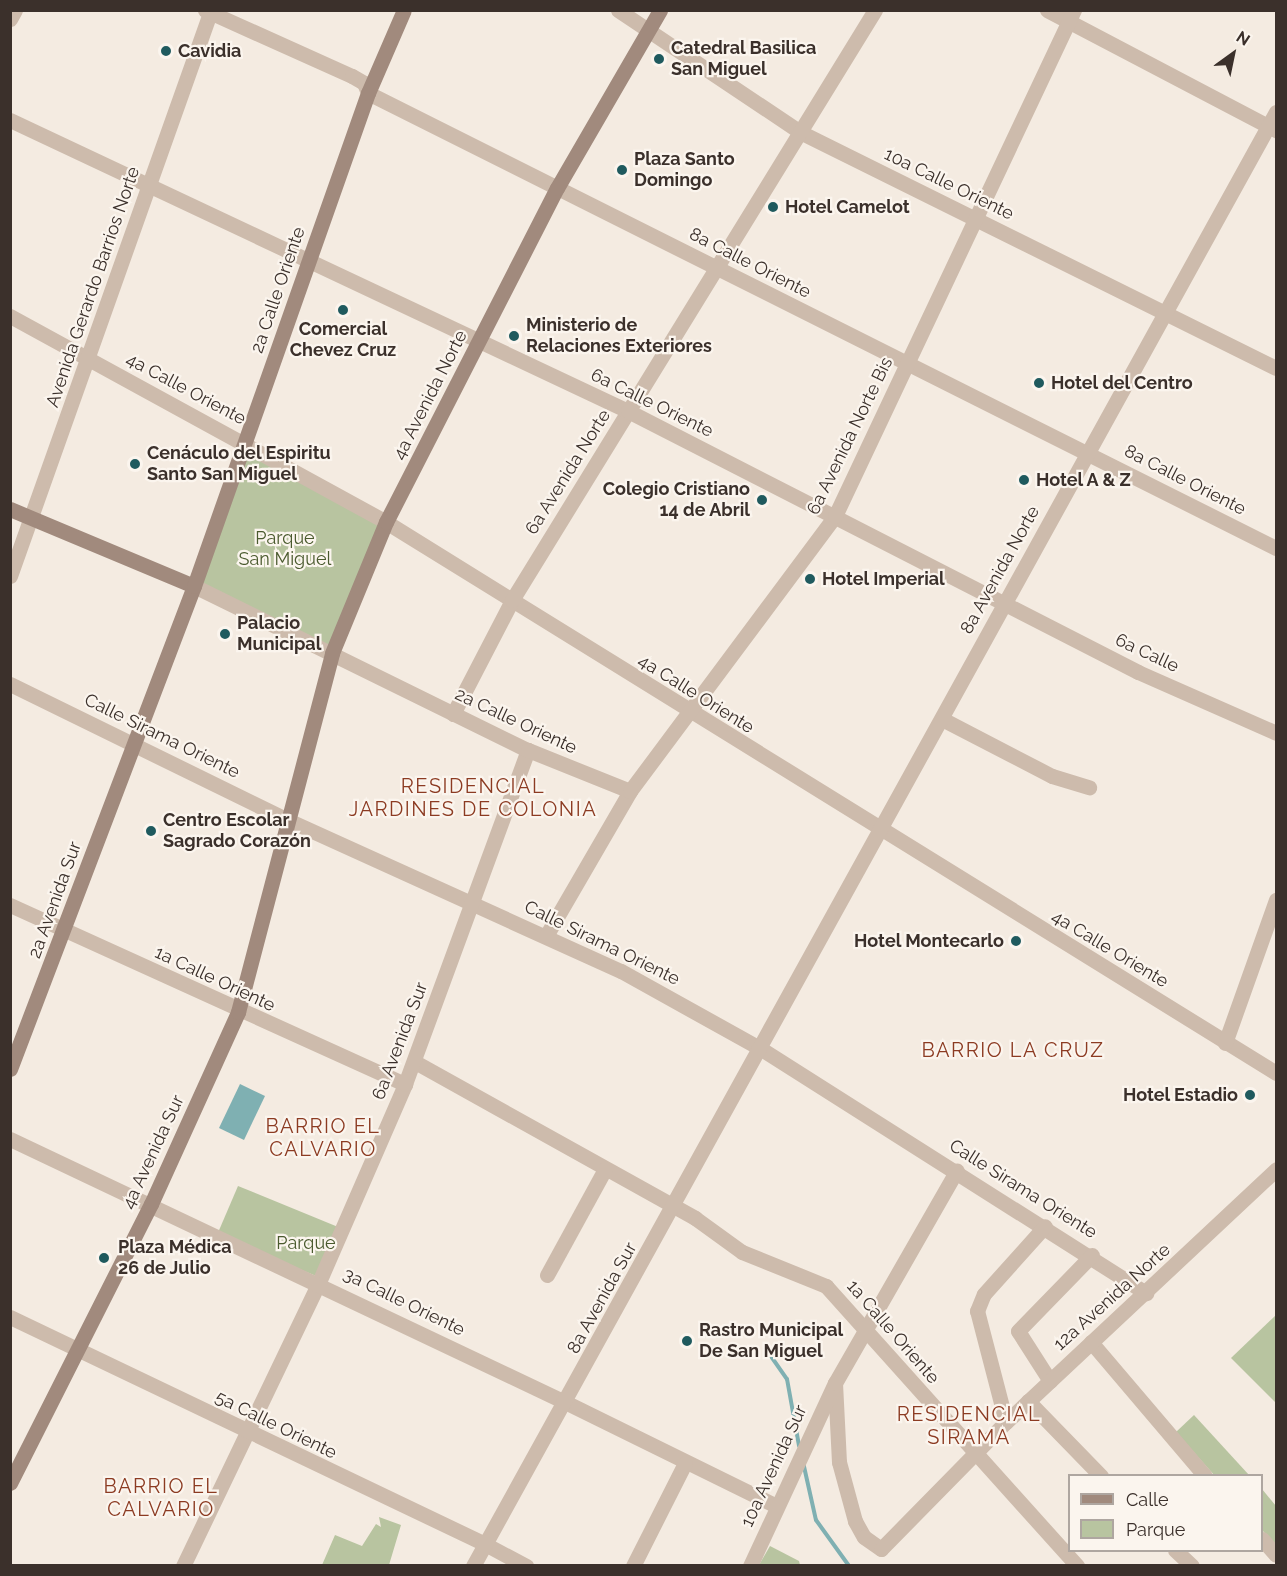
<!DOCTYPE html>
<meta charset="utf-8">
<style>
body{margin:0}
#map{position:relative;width:1287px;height:1576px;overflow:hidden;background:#f4ebe1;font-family:Raleway,sans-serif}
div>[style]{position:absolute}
.green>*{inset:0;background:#b8c4a0}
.water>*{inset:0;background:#7fb0b2}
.stream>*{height:4px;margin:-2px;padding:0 2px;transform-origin:2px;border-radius:2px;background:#7fb0b2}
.minor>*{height:15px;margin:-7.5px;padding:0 7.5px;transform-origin:7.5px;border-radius:7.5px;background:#cdbbac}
.tertiary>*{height:15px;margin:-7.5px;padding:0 7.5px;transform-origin:7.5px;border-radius:7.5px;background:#cdbbac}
.secondary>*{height:15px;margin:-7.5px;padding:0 7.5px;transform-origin:7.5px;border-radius:7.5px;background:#a18a7d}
.dots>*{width:16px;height:16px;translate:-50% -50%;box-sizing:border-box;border:3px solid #fbf5ee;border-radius:50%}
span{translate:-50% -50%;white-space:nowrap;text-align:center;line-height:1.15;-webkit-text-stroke:4.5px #fbf5ee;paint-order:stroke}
.poi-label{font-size:18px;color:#3b302b;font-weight:700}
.left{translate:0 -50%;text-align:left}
.right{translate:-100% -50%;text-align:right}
.street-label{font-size:18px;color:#3b302b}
.park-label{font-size:18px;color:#4a5a2e}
.neighbourhood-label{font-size:20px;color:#8c3b22;letter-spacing:1.5px}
.frame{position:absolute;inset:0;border:12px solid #3b302b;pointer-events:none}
.legend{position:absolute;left:1068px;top:1474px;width:195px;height:78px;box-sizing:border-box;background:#fbf5ee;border:2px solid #aea6a0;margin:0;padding:8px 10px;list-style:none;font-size:18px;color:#3b302b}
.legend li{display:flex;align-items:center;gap:12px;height:30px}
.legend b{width:30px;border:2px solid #aea6a0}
.north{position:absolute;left:1203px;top:24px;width:60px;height:60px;-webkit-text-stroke:4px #fbf5ee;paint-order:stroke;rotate:33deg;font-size:16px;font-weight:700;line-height:24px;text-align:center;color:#3b302b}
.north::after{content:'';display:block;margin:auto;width:21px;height:27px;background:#3b302b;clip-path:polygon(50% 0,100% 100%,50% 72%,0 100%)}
</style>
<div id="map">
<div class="green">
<i style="clip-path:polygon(245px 442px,386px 522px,332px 653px,194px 586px)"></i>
<i style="clip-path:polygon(238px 1186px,343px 1229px,321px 1278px,217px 1235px)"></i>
<i style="clip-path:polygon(1276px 1315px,1276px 1403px,1231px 1358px)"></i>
<i style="clip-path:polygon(1194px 1415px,1249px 1475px,1214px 1475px,1176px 1432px)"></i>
<i style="clip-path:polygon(1262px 1489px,1276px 1506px,1276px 1546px,1262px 1530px)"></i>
<i style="clip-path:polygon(379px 1517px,401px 1525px,389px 1565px,322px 1565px,335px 1535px,362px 1546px,376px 1524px,381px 1527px)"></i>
<i style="clip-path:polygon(770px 1546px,799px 1561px,800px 1565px,759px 1565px)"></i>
</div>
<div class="water">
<i style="clip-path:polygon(240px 1084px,265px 1096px,244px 1140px,219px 1128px)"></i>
</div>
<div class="stream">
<i style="left:768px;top:1352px;width:33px;rotate:55deg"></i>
<i style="left:787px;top:1379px;width:68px;rotate:79.8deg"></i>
<i style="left:803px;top:1462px;width:59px;rotate:77.4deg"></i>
<i style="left:816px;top:1520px;width:57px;rotate:54.3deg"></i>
</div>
<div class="minor">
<i style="left:618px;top:10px;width:221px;rotate:33.8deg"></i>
<i style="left:802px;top:133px;width:529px;rotate:26.37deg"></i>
<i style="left:10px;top:19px;width:10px;rotate:-61deg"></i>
<i style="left:10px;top:316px;width:429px;rotate:28.7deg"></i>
<i style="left:386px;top:522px;width:1047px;rotate:31.76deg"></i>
<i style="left:10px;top:576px;width:601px;rotate:-70.45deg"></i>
<i style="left:10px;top:684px;width:312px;rotate:26.1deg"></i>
<i style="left:290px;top:821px;width:363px;rotate:24.4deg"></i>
<i style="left:621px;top:971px;width:162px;rotate:29.1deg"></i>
<i style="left:763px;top:1050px;width:454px;rotate:32.4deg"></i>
<i style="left:453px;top:714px;width:128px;rotate:-62.6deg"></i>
<i style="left:512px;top:600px;width:693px;rotate:-58.4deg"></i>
<i style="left:942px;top:719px;width:124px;rotate:27.4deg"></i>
<i style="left:1052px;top:776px;width:39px;rotate:17deg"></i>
<i style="left:10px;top:905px;width:434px;rotate:24.4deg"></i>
<i style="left:546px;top:936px;width:168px;rotate:-59.9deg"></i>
<i style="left:1225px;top:1043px;width:152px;rotate:-70.4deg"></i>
<i style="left:415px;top:1062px;width:321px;rotate:29.1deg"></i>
<i style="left:695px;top:1218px;width:58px;rotate:35.9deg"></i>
<i style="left:742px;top:1252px;width:91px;rotate:22deg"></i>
<i style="left:826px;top:1286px;width:376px;rotate:48.1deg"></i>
<i style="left:547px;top:1275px;width:121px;rotate:-61.3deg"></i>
<i style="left:1091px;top:1342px;width:176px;rotate:49.6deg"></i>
<i style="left:1050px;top:1381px;width:59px;rotate:-122.6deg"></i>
<i style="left:1018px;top:1331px;width:106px;rotate:-45.8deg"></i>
<i style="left:835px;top:1383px;width:79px;rotate:87.1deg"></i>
<i style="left:839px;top:1462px;width:61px;rotate:74.8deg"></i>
<i style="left:855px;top:1521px;width:18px;rotate:61deg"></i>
<i style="left:864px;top:1537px;width:21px;rotate:35deg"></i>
<i style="left:881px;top:1549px;width:178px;rotate:-45.5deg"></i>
<i style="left:1006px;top:1422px;width:370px;rotate:-43.1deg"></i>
<i style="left:1028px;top:1401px;width:105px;rotate:45.8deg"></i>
<i style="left:565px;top:1402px;width:235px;rotate:26.2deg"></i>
<i style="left:1006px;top:1422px;width:115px;rotate:-104.6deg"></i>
<i style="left:977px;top:1311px;width:18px;rotate:-68deg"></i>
<i style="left:984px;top:1294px;width:91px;rotate:-48.1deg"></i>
<i style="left:1262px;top:1539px;width:21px;rotate:49deg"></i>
<i style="left:485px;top:1544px;width:47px;rotate:28.2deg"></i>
<i style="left:1175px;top:1550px;width:23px;rotate:43deg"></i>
<i style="left:183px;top:1566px;width:315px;rotate:-64.4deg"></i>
<i style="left:319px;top:1282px;width:216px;rotate:-66.5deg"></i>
<i style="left:405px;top:1084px;width:356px;rotate:-69.8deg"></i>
<i style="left:633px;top:1566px;width:115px;rotate:-63.2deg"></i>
<i style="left:750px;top:1566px;width:202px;rotate:-65.1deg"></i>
<i style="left:835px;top:1383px;width:245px;rotate:-60.2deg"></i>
</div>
<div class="tertiary">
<i style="left:205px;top:10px;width:161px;rotate:24.2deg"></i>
<i style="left:352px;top:76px;width:14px;rotate:30deg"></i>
<i style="left:364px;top:83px;width:11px;rotate:68deg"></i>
<i style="left:368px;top:93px;width:1016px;rotate:26.62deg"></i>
<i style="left:1047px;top:10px;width:259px;rotate:27.7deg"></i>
<i style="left:10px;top:120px;width:683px;rotate:25.21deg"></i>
<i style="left:628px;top:411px;width:573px;rotate:27.1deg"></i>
<i style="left:1138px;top:672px;width:151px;rotate:23.8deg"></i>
<i style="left:194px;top:586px;width:372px;rotate:26.2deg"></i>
<i style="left:528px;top:750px;width:110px;rotate:21.9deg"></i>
<i style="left:630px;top:791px;width:343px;rotate:-53.3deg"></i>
<i style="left:835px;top:516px;width:560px;rotate:-64.72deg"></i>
<i style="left:10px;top:1139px;width:614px;rotate:25.36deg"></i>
<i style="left:10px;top:1317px;width:526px;rotate:25.54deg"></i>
<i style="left:473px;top:1566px;width:1661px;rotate:-61.09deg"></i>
</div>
<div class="secondary">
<i style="left:10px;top:509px;width:199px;rotate:22.7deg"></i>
<i style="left:10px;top:1069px;width:517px;rotate:-69.15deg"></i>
<i style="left:194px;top:586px;width:523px;rotate:-70.56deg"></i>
<i style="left:368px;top:93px;width:90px;rotate:-66.6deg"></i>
<i style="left:10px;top:1483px;width:313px;rotate:-63.2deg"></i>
<i style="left:151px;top:1204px;width:211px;rotate:-65.6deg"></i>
<i style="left:238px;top:1012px;width:371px;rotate:-75.3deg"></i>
<i style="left:332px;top:653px;width:142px;rotate:-67.6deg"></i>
<i style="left:386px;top:522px;width:375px;rotate:-62.9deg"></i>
<i style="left:557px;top:188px;width:206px;rotate:-59.9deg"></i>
</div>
<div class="dots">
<i style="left:166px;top:51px;background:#1f5a5e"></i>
<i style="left:659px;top:59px;background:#1f5a5e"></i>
<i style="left:622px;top:170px;background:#1f5a5e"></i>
<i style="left:773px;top:207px;background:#1f5a5e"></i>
<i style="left:343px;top:310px;background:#1f5a5e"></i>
<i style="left:514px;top:336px;background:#1f5a5e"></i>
<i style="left:1039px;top:383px;background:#1f5a5e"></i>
<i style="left:135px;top:464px;background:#1f5a5e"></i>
<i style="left:1024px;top:480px;background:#1f5a5e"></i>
<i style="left:762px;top:500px;background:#1f5a5e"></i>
<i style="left:810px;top:579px;background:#1f5a5e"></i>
<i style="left:225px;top:634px;background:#1f5a5e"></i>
<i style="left:151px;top:831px;background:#1f5a5e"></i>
<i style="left:1016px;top:941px;background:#1f5a5e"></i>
<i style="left:1250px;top:1095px;background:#1f5a5e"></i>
<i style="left:104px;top:1258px;background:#1f5a5e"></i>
<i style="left:687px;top:1341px;background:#1f5a5e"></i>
</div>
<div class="poi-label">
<span class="left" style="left:671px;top:59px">Catedral Basilica<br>San Miguel</span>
<span class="left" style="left:178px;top:51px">Cavidia</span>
<span class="left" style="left:634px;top:170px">Plaza Santo<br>Domingo</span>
<span class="left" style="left:785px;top:207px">Hotel Camelot</span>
<span class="left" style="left:526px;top:336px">Ministerio de<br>Relaciones Exteriores</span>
<span style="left:343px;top:340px">Comercial<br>Chevez Cruz</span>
<span class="left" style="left:1051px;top:383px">Hotel del Centro</span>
<span class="left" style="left:147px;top:464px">Cenáculo del Espiritu<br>Santo San Miguel</span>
<span class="left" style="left:1036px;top:480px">Hotel A &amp; Z</span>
<span class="right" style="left:750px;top:500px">Colegio Cristiano<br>14 de Abril</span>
<span class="left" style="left:822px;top:579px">Hotel Imperial</span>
<span class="left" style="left:237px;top:634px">Palacio<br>Municipal</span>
<span class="left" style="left:163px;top:831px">Centro Escolar<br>Sagrado Corazón</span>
<span class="right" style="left:1004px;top:941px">Hotel Montecarlo</span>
<span class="right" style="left:1238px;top:1095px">Hotel Estadio</span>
<span class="left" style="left:118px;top:1258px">Plaza Médica<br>26 de Julio</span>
<span class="left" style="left:699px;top:1341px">Rastro Municipal<br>De San Miguel</span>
</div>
<div class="street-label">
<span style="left:949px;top:184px;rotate:26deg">10a Calle Oriente</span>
<span style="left:750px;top:263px;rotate:27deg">8a Calle Oriente</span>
<span style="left:93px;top:287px;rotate:-71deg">Avenida Gerardo Barrios Norte</span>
<span style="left:278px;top:290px;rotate:-71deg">2a Calle Oriente</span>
<span style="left:186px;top:389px;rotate:28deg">4a Calle Oriente</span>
<span style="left:430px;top:395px;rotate:-63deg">4a Avenida Norte</span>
<span style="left:652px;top:403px;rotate:26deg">6a Calle Oriente</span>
<span style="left:850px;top:436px;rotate:-64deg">6a Avenida Norte Bis</span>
<span style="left:568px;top:472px;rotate:-58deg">6a Avenida Norte</span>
<span style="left:1185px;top:480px;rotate:27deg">8a Calle Oriente</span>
<span style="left:1000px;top:570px;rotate:-61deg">8a Avenida Norte</span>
<span style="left:1147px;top:653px;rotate:25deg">6a Calle</span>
<span style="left:696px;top:694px;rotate:32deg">4a Calle Oriente</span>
<span style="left:516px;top:721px;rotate:25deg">2a Calle Oriente</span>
<span style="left:162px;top:736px;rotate:26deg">Calle Sirama Oriente</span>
<span style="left:55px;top:900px;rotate:-70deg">2a Avenida Sur</span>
<span style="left:602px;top:943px;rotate:26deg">Calle Sirama Oriente</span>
<span style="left:1110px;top:949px;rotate:31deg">4a Calle Oriente</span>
<span style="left:215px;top:979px;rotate:25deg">1a Calle Oriente</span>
<span style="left:400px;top:1041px;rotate:-69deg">6a Avenida Sur</span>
<span style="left:153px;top:1152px;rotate:-65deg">4a Avenida Sur</span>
<span style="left:1023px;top:1189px;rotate:32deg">Calle Sirama Oriente</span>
<span style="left:1112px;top:1297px;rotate:-42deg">12a Avenida Norte</span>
<span style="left:602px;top:1298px;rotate:-61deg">8a Avenida Sur</span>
<span style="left:404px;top:1302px;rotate:26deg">3a Calle Oriente</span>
<span style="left:893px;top:1332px;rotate:49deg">1a Calle Oriente</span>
<span style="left:276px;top:1425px;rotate:26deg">5a Calle Oriente</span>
<span style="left:774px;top:1466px;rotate:-65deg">10a Avenida Sur</span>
</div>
<div class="park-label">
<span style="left:285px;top:549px">Parque<br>San Miguel</span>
<span style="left:306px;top:1243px">Parque</span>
</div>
<div class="neighbourhood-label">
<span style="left:473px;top:798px">RESIDENCIAL<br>JARDINES DE COLONIA</span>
<span style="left:1013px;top:1050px">BARRIO LA CRUZ</span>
<span style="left:323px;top:1138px">BARRIO EL<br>CALVARIO</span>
<span style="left:969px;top:1426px">RESIDENCIAL<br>SIRAMA</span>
<span style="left:161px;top:1498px">BARRIO EL<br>CALVARIO</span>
</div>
<div class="frame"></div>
<ul class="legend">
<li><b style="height:8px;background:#a18a7d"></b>Calle</li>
<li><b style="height:16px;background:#b8c4a0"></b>Parque</li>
</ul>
<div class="north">N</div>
</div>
